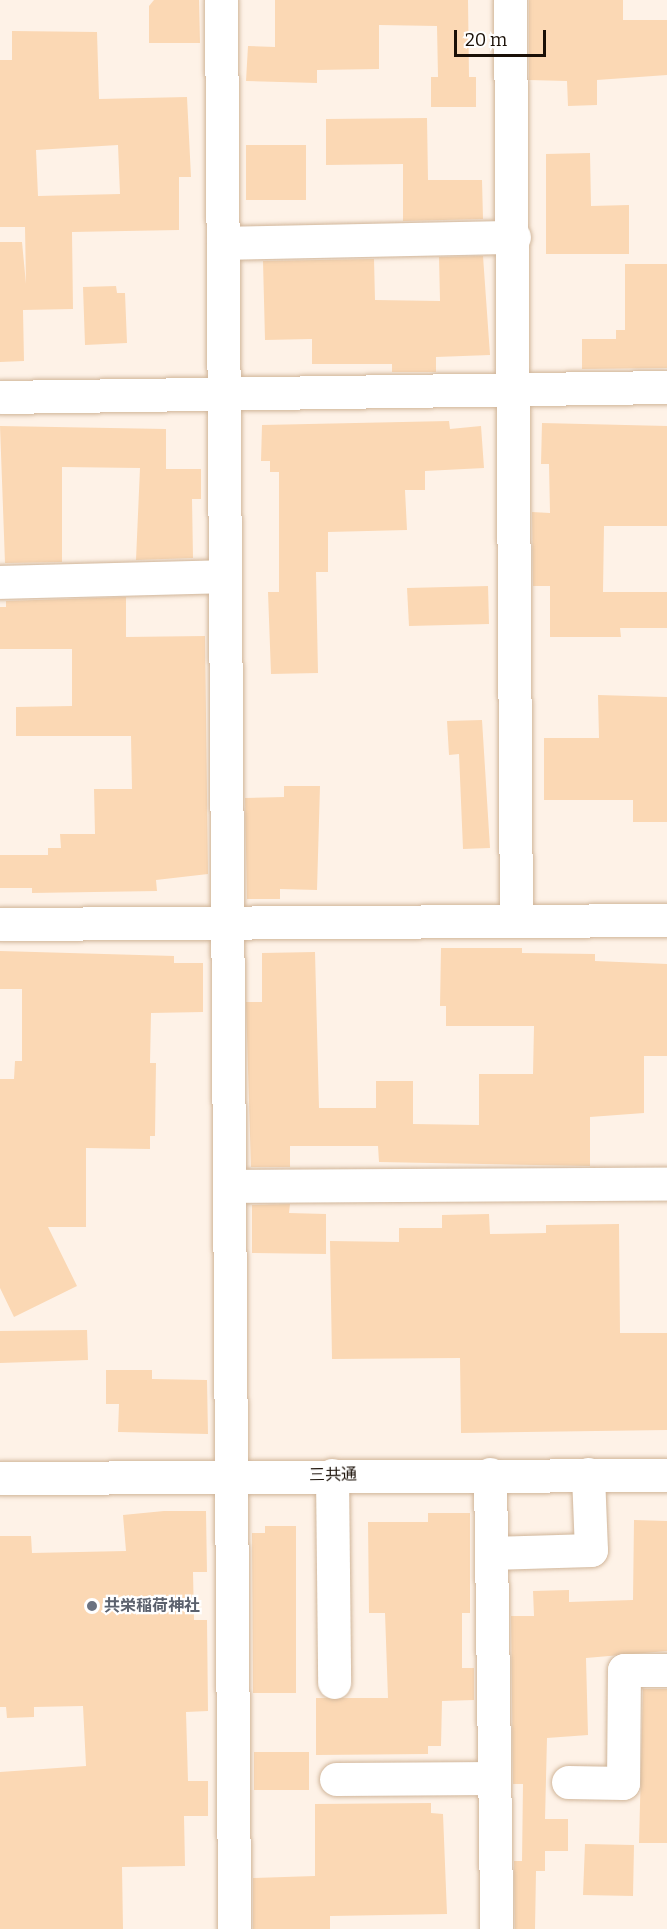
<!DOCTYPE html>
<meta charset="utf-8">
<style>
body{margin:0}
#map{position:relative;width:667px;height:1929px;overflow:hidden;background:#fef2e7;font-family:Bitter,"Noto Sans JP",serif}
div>[style]{position:absolute}
.building>*{inset:0;background:#fbd8b4}
.roads{filter:drop-shadow(0 0 2px #d0b599) drop-shadow(0 0 2px #d0b599)}
.minor>*{height:33px;margin:-16.5px;padding:0 16.5px;transform-origin:16.5px;border-radius:16.5px;background:#fff}
.dots>*{width:16px;height:16px;translate:-50% -50%;box-sizing:border-box;border:3px solid #fff;border-radius:50%}
span{translate:-50% -50%;white-space:nowrap;text-align:center;line-height:1.15;-webkit-text-stroke:4.5px #fff;paint-order:stroke}
.street-label{font-size:16px;color:#1a1007}
.worship-label{font-size:16px;color:#5b616d;font-weight:700}
.left{translate:0 -50%;text-align:left}
.scale{position:absolute;left:454px;top:30px;width:92px;height:27px;box-sizing:border-box;border:3px solid #1a1007;border-top:0;padding-left:8px;font-size:18px;line-height:21px;white-space:nowrap;color:#1a1007;-webkit-text-stroke:4px #fff;paint-order:stroke}
</style>
<div id="map">
<div class="building">
<i style="clip-path:polygon(154px 0,199px 0,200px 43px,149px 43px,149px 6px)"></i>
<i style="clip-path:polygon(275px 0,468px 0,469px 77px,476px 77px,476px 107px,431px 107px,431px 77px,438px 77px,437px 26px,379px 25px,379px 69px,317px 70px,317px 83px,246px 81px,248px 46px,275px 47px)"></i>
<i style="clip-path:polygon(529px 0,623px 0,623px 20px,667px 20px,667px 75px,597px 80px,597px 105px,568px 106px,567px 81px,529px 80px)"></i>
<i style="clip-path:polygon(evenodd,12px 31px,97px 32px,99px 99px,187px 97px,191px 177px,179px 177px,179px 230px,72px 232px,73px 309px,23px 310px,24px 361px,0 362px,0 242px,22px 242px,26px 284px,25px 227px,0 227px,0 60px,12px 60px,12px 31px,118px 145px,120px 194px,38px 196px,36px 150px,118px 145px)"></i>
<i style="clip-path:polygon(427px 118px,428px 180px,482px 180px,483px 219px,403px 221px,403px 164px,326px 165px,326px 119px)"></i>
<i style="clip-path:polygon(246px 145px,306px 145px,306px 200px,246px 200px)"></i>
<i style="clip-path:polygon(590px 153px,591px 206px,629px 205px,629px 254px,546px 254px,546px 154px)"></i>
<i style="clip-path:polygon(483px 256px,490px 355px,436px 357px,436px 372px,392px 372px,392px 364px,312px 364px,312px 339px,265px 340px,263px 261px,374px 259px,375px 300px,440px 301px,439px 257px)"></i>
<i style="clip-path:polygon(625px 264px,667px 264px,667px 368px,582px 369px,582px 339px,616px 339px,616px 330px,625px 330px)"></i>
<i style="clip-path:polygon(116px 286px,117px 293px,125px 293px,127px 343px,85px 345px,83px 287px)"></i>
<i style="clip-path:polygon(449px 421px,450px 429px,481px 426px,484px 468px,425px 471px,425px 490px,405px 490px,407px 530px,328px 532px,328px 572px,316px 572px,318px 673px,271px 674px,268px 592px,279px 592px,279px 472px,270px 472px,270px 461px,261px 461px,262px 425px)"></i>
<i style="clip-path:polygon(542px 423px,667px 426px,667px 526px,604px 526px,603px 592px,667px 592px,667px 628px,620px 628px,621px 637px,550px 637px,550px 586px,533px 586px,532px 512px,550px 513px,549px 464px,541px 464px)"></i>
<i style="clip-path:polygon(0 426px,166px 429px,166px 469px,201px 469px,201px 499px,192px 499px,193px 558px,136px 560px,140px 468px,62px 467px,62px 562px,5px 563px)"></i>
<i style="clip-path:polygon(488px 586px,489px 624px,409px 626px,407px 588px)"></i>
<i style="clip-path:polygon(126px 597px,126px 637px,205px 636px,208px 874px,156px 880px,157px 891px,32px 893px,32px 888px,0 888px,0 855px,48px 855px,48px 848px,61px 848px,60px 834px,95px 834px,94px 789px,132px 789px,131px 736px,16px 736px,16px 707px,72px 706px,72px 649px,0 649px,0 607px,6px 607px,6px 601px)"></i>
<i style="clip-path:polygon(598px 695px,667px 697px,667px 822px,633px 822px,633px 800px,544px 800px,544px 738px,599px 738px)"></i>
<i style="clip-path:polygon(482px 720px,490px 848px,463px 849px,459px 754px,449px 755px,447px 721px)"></i>
<i style="clip-path:polygon(284px 786px,320px 786px,317px 890px,280px 889px,280px 899px,247px 899px,245px 798px,284px 797px)"></i>
<i style="clip-path:polygon(441px 948px,522px 948px,522px 953px,595px 954px,595px 961px,667px 964px,667px 1056px,644px 1056px,644px 1113px,590px 1117px,590px 1166px,379px 1162px,378px 1146px,290px 1146px,290px 1167px,251px 1167px,246px 1002px,262px 1002px,262px 953px,315px 952px,319px 1108px,376px 1108px,376px 1081px,413px 1081px,413px 1124px,479px 1125px,479px 1074px,533px 1074px,534px 1026px,446px 1026px,446px 1006px,440px 1006px)"></i>
<i style="clip-path:polygon(0 951px,174px 956px,174px 963px,203px 963px,203px 1012px,151px 1013px,150px 1063px,156px 1063px,155px 1136px,150px 1136px,150px 1149px,86px 1148px,86px 1227px,48px 1227px,77px 1286px,14px 1317px,0 1288px,0 1079px,14px 1079px,15px 1061px,22px 1061px,22px 989px,0 989px)"></i>
<i style="clip-path:polygon(290px 1204px,289px 1213px,326px 1214px,326px 1254px,252px 1253px,252px 1205px)"></i>
<i style="clip-path:polygon(489px 1214px,490px 1234px,546px 1233px,546px 1225px,619px 1224px,620px 1333px,667px 1333px,667px 1430px,461px 1433px,460px 1358px,332px 1359px,330px 1241px,399px 1242px,399px 1228px,442px 1228px,442px 1215px)"></i>
<i style="clip-path:polygon(87px 1330px,88px 1360px,0 1363px,0 1331px)"></i>
<i style="clip-path:polygon(106px 1370px,152px 1370px,152px 1379px,207px 1380px,208px 1434px,118px 1432px,119px 1404px,106px 1404px)"></i>
<i style="clip-path:polygon(164px 1511px,206px 1511px,207px 1572px,193px 1572px,194px 1620px,207px 1620px,208px 1711px,186px 1712px,188px 1781px,208px 1781px,208px 1816px,184px 1816px,185px 1866px,122px 1867px,123px 1929px,0 1929px,0 1772px,86px 1766px,83px 1706px,34px 1707px,34px 1717px,7px 1718px,6px 1707px,0 1707px,0 1536px,31px 1536px,32px 1553px,126px 1551px,123px 1515px)"></i>
<i style="clip-path:polygon(428px 1513px,470px 1513px,470px 1613px,462px 1613px,462px 1668px,474px 1668px,474px 1700px,442px 1701px,441px 1746px,428px 1746px,428px 1754px,316px 1755px,316px 1698px,388px 1698px,385px 1613px,369px 1613px,368px 1522px,428px 1522px)"></i>
<i style="clip-path:polygon(634px 1520px,667px 1521px,667px 1651px,586px 1658px,588px 1735px,547px 1738px,545px 1819px,568px 1819px,568px 1851px,545px 1851px,545px 1871px,536px 1871px,535px 1929px,515px 1929px,514px 1861px,522px 1861px,523px 1784px,513px 1784px,511px 1616px,534px 1616px,533px 1591px,569px 1590px,569px 1602px,633px 1600px)"></i>
<i style="clip-path:polygon(265px 1526px,296px 1526px,296px 1693px,253px 1693px,252px 1533px,265px 1533px)"></i>
<i style="clip-path:polygon(643px 1689px,667px 1689px,667px 1843px,639px 1843px)"></i>
<i style="clip-path:polygon(254px 1752px,309px 1752px,309px 1790px,254px 1790px)"></i>
<i style="clip-path:polygon(431px 1803px,431px 1813px,443px 1814px,447px 1914px,330px 1916px,330px 1929px,253px 1929px,253px 1878px,315px 1876px,315px 1804px)"></i>
<i style="clip-path:polygon(585px 1844px,634px 1845px,633px 1896px,583px 1895px)"></i>
</div>
<div class="roads">
<div class="minor">
<i style="left:221px;top:0;width:1929px;rotate:89.61deg"></i>
<i style="left:510px;top:0;width:920px;rotate:89.63deg"></i>
<i style="left:223px;top:243px;width:291px;rotate:-1.2deg"></i>
<i style="left:0;top:397px;width:667px;rotate:-0.86deg"></i>
<i style="left:0;top:582px;width:224px;rotate:-1.5deg"></i>
<i style="left:0;top:924px;width:667px;rotate:-0.34deg"></i>
<i style="left:229px;top:1186px;width:438px;rotate:-0.3deg"></i>
<i style="left:490px;top:1474px;width:455px;rotate:89.2deg"></i>
<i style="left:332px;top:1475px;width:207px;rotate:89.4deg"></i>
<i style="left:0;top:1478px;width:667px;rotate:-0.26deg"></i>
<i style="left:491px;top:1553px;width:100px;rotate:-1.7deg"></i>
<i style="left:591px;top:1550px;width:76px;rotate:-92.3deg"></i>
<i style="left:336px;top:1779px;width:158px;rotate:-0.4deg"></i>
<i style="left:568px;top:1782px;width:55px;rotate:1deg"></i>
<i style="left:623px;top:1783px;width:113px;rotate:-89.5deg"></i>
<i style="left:624px;top:1670px;width:43px"></i>
</div>
</div>
<div class="dots">
<i style="left:92px;top:1606px;background:#6b7280"></i>
</div>
<div class="street-label">
<span style="left:333px;top:1475px;rotate:-1deg">三共通</span>
</div>
<div class="worship-label">
<span class="left" style="left:104px;top:1606px">共栄稲荷神社</span>
</div>
<div class="scale">20 m</div>
</div>
